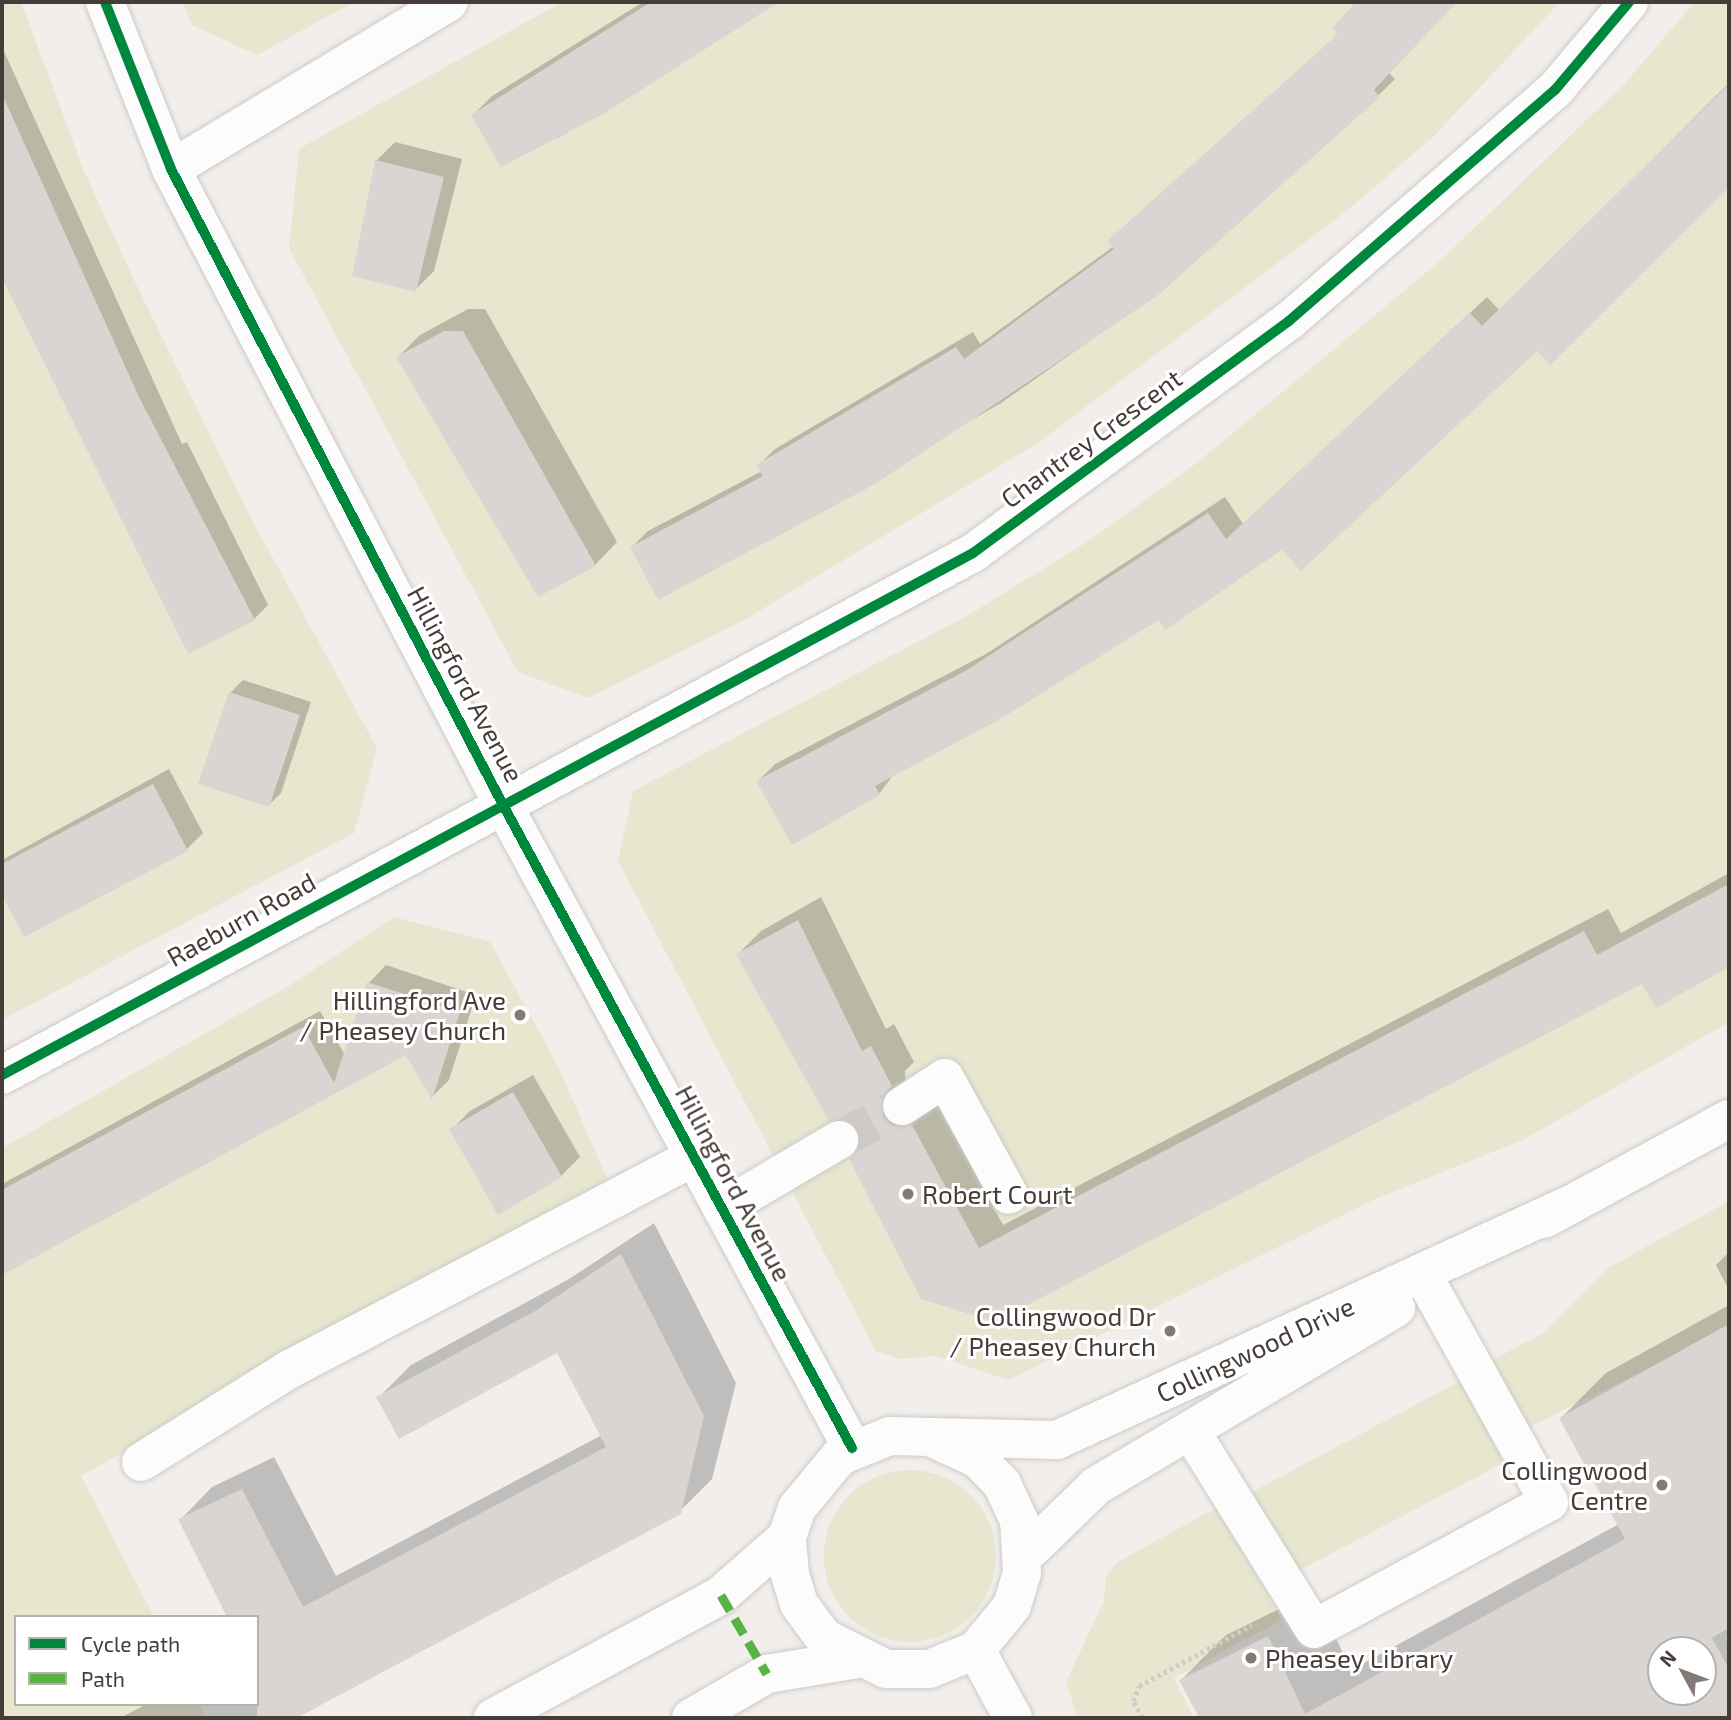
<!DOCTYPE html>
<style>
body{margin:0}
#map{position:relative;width:1731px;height:1720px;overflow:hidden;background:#f1eeeb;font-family:"Exo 2",sans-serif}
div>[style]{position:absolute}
.green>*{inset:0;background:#e6e7ce}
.round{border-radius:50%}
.shadow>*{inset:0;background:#0003}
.building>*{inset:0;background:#d9d5d2}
.minor-tunnel>*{height:38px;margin-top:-19px;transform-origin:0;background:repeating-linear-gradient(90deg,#cfcac7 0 38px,transparent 0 57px)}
.path>*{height:4.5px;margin-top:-2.25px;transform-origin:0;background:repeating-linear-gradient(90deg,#d1cccb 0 3.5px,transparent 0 7px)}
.roads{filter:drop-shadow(0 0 2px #cdcac7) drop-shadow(0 0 2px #cdcac7)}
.minor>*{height:38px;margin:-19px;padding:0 19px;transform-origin:19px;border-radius:19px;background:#fdfcfc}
.quiet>*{height:9px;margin-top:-4.5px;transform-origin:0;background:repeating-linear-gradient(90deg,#57b346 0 18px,transparent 0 27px)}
.cycleway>*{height:10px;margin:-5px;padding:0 5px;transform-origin:5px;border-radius:5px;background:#00873e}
.dots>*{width:19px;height:19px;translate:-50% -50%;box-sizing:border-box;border:4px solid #fff;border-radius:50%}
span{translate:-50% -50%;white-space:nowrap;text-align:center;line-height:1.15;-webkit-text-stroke:6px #fff;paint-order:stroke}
.street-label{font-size:26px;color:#463c38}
.poi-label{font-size:26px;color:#463c38}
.right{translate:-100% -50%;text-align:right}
.left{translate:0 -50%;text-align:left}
.frame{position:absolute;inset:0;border:4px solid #463c38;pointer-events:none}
.legend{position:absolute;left:14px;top:1615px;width:245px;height:91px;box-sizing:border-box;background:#fff;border:2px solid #b5b1af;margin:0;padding:9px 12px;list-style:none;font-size:21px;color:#463c38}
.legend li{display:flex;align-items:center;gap:14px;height:35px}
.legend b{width:35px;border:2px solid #b5b1af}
.north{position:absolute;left:1647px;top:1636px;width:70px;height:70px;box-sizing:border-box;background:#fff;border:2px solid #b5b1af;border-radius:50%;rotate:311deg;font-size:19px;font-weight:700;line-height:28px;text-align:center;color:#463c38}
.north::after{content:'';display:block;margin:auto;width:24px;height:32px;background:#827a77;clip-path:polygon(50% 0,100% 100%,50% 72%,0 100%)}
</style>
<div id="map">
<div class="green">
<i style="clip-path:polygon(2px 2px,21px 2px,84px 171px,133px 278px,253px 522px,377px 748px,354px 833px,2px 1020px)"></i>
<i style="clip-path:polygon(183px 2px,354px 2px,257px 55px,192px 25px)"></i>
<i style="clip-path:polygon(562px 2px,1560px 2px,1433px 137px,1349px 209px,1038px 443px,746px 619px,588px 698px,518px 672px,289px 248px,299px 149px)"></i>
<i style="clip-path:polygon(1695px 2px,1729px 2px,1729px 1022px,1527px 1138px,1375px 1199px,1009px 1380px,936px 1356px,901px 1359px,876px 1351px,618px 861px,633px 791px,967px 616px,1087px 542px,1198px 462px,1440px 261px,1625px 83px)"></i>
<i style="clip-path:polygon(394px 917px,490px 942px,558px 1066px,609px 1183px,81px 1476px,154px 1617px,16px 1617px,16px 1704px,199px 1704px,206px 1718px,2px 1718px,2px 1148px,289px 986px)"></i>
<i style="clip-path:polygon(1729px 1201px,1729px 1346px,1721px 1333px,1525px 1429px,1491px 1361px,1545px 1332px,1608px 1268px)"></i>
<i style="clip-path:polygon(1462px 1380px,1507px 1461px,1298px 1571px,1252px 1492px)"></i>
<i class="round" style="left:824px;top:1470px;width:172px;height:172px"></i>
<i style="clip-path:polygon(1218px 1507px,1282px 1620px,1174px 1678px,1194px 1718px,1078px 1718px,1066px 1682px,1104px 1601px,1106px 1577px,1116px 1563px)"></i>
</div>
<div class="shadow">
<i style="clip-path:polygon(643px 2px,778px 2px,558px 138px,473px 115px,492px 96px)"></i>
<i style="clip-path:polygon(1359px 2px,1455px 2px,1389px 73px,1395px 79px,1379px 95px,1156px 294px,1001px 403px,659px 598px,632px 547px,648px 531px,762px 471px,759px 465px,775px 449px,973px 332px,980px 344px,1114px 246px,1339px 33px,1334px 28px)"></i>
<i style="clip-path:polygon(2px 47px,182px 444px,187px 442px,268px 605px,254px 619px,188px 652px,2px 272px)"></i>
<i style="clip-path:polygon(1729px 83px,1729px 185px,1550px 362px,1537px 349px,1282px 548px,894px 774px,879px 794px,792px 843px,758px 781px,775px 764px,986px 654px,1225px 497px,1243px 524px,1487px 297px,1500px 311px)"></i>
<i style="clip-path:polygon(395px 142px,462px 159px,434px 271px,415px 290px,376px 161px)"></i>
<i style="clip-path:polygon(468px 309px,485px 309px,617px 542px,595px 565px,538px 595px,398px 357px,420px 335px)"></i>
<i style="clip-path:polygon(243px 680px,311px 702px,281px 793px,269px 805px,201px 783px,231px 692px)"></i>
<i style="clip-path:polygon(169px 769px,203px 833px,187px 849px,24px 934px,2px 891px,2px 860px)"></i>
<i style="clip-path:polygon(1729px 873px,1729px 964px,1656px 1005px,1643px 982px,994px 1320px,860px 1151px,860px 1129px,738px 954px,761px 931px,821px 897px,886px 1029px,894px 1024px,914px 1062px,905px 1071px,906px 1094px,936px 1102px,1003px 1225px,1608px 909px,1621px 933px)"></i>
<i style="clip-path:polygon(386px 965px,476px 995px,449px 1080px,432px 1097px,407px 1052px,2px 1273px,2px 1184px,320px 1011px,345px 1055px,369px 983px)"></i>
<i style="clip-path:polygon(533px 1075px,580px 1157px,561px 1176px,451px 1130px,470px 1111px)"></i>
<i style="clip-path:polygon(654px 1223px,736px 1383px,712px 1479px,679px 1512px,296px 1718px,120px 1718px,147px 1704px,257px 1704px,257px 1617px,180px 1520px,212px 1487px,274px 1457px,336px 1576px,602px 1435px,558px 1351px,379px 1397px,411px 1365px,569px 1279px)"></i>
<i style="clip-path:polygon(1729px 1252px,1729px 1290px,1716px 1265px)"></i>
<i style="clip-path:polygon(evenodd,1729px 1305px,1729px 1718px,1201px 1718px,1181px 1680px,1226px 1635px,1314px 1592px,1351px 1670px,1619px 1524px,1561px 1418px,1606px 1373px,1729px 1305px,1661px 1650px,1703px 1650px,1703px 1692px,1661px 1692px,1661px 1650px)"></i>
</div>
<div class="building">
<i style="clip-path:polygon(651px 2px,779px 2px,605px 113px,501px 167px,471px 115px)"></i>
<i style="clip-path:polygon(1356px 2px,1457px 2px,1374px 90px,1380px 97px,1157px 296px,875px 484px,658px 600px,630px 547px,763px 476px,756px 465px,956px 347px,964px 359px,1114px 249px,1107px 241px,1338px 34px,1332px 28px)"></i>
<i style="clip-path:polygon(1729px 84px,1729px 187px,1550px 365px,1537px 351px,1301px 571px,1282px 550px,1165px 630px,1158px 620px,1002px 718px,875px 786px,880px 795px,792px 845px,756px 781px,967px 670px,1208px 513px,1226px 539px,1470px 313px,1482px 326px)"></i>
<i style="clip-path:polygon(2px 94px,139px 397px,255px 620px,188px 654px,2px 278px)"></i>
<i style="clip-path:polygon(375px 160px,444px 177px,416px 292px,352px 276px)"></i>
<i style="clip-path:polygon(444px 331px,463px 331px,596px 566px,538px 597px,396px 357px)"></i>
<i style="clip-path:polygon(229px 692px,300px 715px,269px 807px,198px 784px)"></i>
<i style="clip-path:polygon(153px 784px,188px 851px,24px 937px,2px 895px,2px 864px)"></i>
<i style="clip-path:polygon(1729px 884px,1729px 967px,1656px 1008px,1642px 984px,995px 1322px,921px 1299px,849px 1159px,858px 1150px,858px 1130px,849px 1121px,829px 1121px,736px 954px,798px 920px,862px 1051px,871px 1046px,892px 1086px,882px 1097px,883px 1117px,893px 1126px,912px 1125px,979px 1248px,1584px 931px,1597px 955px)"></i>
<i style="clip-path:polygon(367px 982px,460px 1012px,432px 1100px,406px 1055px,2px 1275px,2px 1190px,303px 1027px,334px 1083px)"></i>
<i style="clip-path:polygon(513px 1092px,562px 1177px,498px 1215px,449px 1129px)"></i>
<i style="clip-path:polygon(621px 1254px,704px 1416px,681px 1514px,296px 1718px,257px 1718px,257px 1617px,227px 1617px,178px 1519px,242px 1489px,303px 1607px,606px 1447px,557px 1353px,399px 1439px,376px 1397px,535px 1311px)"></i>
<i style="clip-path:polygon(evenodd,1729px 1324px,1729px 1628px,1712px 1638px,1729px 1669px,1729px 1718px,1199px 1718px,1179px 1680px,1268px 1636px,1305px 1714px,1625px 1539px,1559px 1418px,1729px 1324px,1661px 1650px,1703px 1650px,1703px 1692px,1661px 1692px,1661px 1650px)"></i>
</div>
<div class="minor-tunnel">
<i style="left:839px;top:1140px;width:72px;rotate:-28.4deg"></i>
</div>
<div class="path">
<i style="left:1142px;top:1718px;width:19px;rotate:-118deg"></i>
<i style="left:1133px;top:1701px;width:16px;rotate:-68deg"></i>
<i style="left:1139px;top:1686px;width:128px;rotate:-28.4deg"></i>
</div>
<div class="roads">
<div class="minor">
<i style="left:105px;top:2px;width:180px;rotate:68.4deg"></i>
<i style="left:171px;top:169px;width:715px;rotate:62.43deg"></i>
<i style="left:502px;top:803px;width:734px;rotate:61.51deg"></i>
<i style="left:171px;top:169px;width:324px;rotate:-31deg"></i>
<i style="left:2px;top:1075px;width:1102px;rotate:-28.26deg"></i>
<i style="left:973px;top:553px;width:392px;rotate:-36.3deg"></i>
<i style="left:1289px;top:321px;width:352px;rotate:-41deg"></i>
<i style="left:1555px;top:90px;width:115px;rotate:-49.9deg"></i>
<i style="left:902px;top:1106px;width:51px;rotate:-33.1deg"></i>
<i style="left:945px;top:1078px;width:133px;rotate:61.3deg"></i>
<i style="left:722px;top:1209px;width:136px;rotate:-30.5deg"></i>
<i style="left:1544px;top:1219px;width:210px;rotate:-28.4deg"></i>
<i style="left:1190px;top:1430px;width:234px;rotate:58.1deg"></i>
<i style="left:1314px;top:1629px;width:267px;rotate:-28.4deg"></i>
<i style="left:1549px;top:1502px;width:245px;rotate:-119.1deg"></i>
<i style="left:932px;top:1438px;width:51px;rotate:24.5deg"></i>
<i style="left:978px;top:1459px;width:35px;rotate:46deg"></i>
<i style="left:1002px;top:1484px;width:40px;rotate:65deg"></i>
<i style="left:1019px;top:1520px;width:53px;rotate:86.8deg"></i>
<i style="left:1022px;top:1573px;width:34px;rotate:107deg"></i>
<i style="left:1012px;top:1606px;width:57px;rotate:129.3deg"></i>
<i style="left:976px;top:1650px;width:51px;rotate:158deg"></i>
<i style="left:929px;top:1669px;width:43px;rotate:180deg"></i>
<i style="left:886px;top:1669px;width:69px;rotate:-153.4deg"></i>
<i style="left:824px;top:1638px;width:42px;rotate:-126.3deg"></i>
<i style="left:799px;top:1604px;width:31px;rotate:-107deg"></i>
<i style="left:790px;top:1574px;width:37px;rotate:-95deg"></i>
<i style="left:787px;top:1537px;width:31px;rotate:-71deg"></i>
<i style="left:797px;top:1508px;width:67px;rotate:-50.4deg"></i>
<i style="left:840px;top:1456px;width:54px;rotate:-21.8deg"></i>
<i style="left:890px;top:1436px;width:167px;rotate:1.4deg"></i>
<i style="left:1057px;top:1440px;width:561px;rotate:-24.65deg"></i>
<i style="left:141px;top:1462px;width:176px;rotate:-32deg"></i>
<i style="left:290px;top:1369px;width:456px;rotate:-27.7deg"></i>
<i style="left:1024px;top:1556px;width:100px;rotate:-44.2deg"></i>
<i style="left:1096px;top:1486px;width:349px;rotate:-30.7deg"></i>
<i style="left:976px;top:1650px;width:77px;rotate:61.4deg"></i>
<i style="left:493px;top:1718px;width:259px;rotate:-28.3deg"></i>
<i style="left:721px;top:1595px;width:88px;rotate:-41.3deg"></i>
<i style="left:691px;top:1718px;width:88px;rotate:-30.1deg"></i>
<i style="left:767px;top:1674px;width:92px;rotate:-9.4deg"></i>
</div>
</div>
<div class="quiet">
<i style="left:721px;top:1595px;width:91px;rotate:59.8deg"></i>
</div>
<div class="cycleway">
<i style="left:105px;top:2px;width:180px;rotate:68.4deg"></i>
<i style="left:171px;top:169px;width:715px;rotate:62.43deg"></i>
<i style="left:502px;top:803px;width:734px;rotate:61.51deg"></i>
<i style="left:2px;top:1075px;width:1102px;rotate:-28.26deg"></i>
<i style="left:973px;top:553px;width:392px;rotate:-36.3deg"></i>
<i style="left:1289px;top:321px;width:352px;rotate:-41deg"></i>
<i style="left:1555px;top:90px;width:115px;rotate:-49.9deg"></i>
</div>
<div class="dots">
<i style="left:520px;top:1015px;background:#827a77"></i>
<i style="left:908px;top:1194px;background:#827a77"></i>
<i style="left:1170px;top:1331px;background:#827a77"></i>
<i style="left:1662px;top:1485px;background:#827a77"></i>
<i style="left:1251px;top:1658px;background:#827a77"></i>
</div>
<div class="street-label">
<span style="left:1091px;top:438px;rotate:-36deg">Chantrey Crescent</span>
<span style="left:466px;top:684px;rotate:62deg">Hillingford Avenue</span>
<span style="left:241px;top:919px;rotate:-29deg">Raeburn Road</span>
<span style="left:734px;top:1183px;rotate:62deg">Hillingford Avenue</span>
<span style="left:1255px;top:1349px;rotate:-25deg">Collingwood Drive</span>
</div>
<div class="poi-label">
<span class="right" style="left:506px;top:1015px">Hillingford Ave<br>/ Pheasey Church</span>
<span class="left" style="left:922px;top:1194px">Robert Court</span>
<span class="right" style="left:1156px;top:1331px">Collingwood Dr<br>/ Pheasey Church</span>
<span class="right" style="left:1648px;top:1485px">Collingwood<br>Centre</span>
<span class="left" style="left:1265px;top:1658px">Pheasey Library</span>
</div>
<div class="frame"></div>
<ul class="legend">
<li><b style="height:9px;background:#00873e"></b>Cycle path</li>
<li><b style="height:9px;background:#57b346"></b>Path</li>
</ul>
<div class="north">N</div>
</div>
